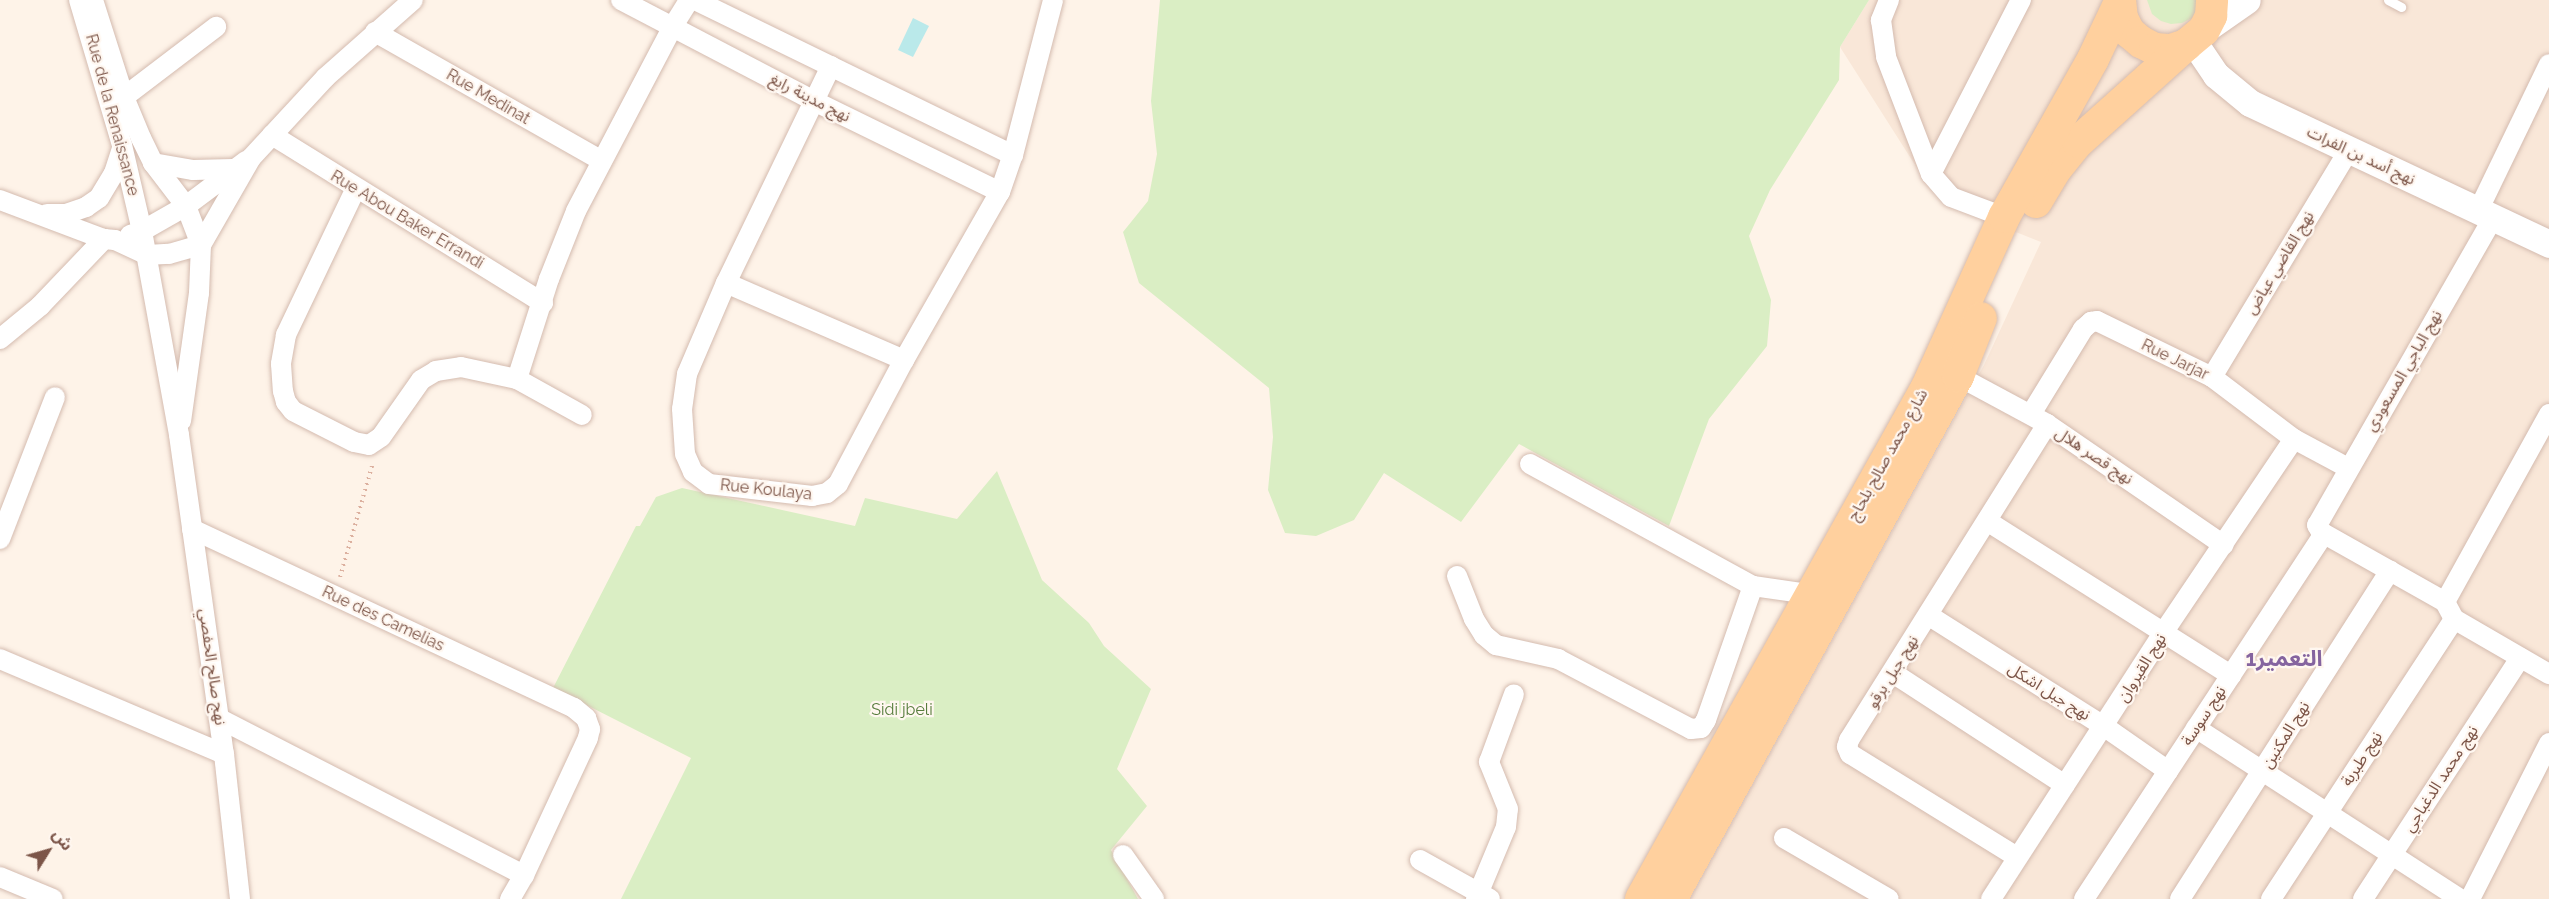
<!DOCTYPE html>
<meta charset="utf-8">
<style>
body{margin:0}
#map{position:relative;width:2549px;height:899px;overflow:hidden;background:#fef3e8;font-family:Raleway,"Noto Sans Arabic",sans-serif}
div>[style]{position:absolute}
.residential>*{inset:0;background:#f9e7d8}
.green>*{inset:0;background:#daeec4}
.water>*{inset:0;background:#bae9ea}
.path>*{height:4px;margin-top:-2px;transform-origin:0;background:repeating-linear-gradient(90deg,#dcb09f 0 1.5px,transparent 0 6px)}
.roads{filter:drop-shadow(0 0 2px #d4bbaf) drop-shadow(0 0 2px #d4bbaf)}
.lane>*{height:9px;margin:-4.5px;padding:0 4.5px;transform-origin:4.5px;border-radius:4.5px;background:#fff}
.street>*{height:20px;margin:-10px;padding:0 10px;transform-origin:10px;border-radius:10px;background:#fff}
.secondary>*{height:27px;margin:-13.5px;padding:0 13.5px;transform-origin:13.5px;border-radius:13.5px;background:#fff}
.primary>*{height:32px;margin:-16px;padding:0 16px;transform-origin:16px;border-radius:16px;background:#ffd09e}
span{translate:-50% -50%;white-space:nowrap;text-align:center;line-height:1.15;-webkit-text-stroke:4.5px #fff7f0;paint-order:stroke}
.street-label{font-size:16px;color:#7c5548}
.park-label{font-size:16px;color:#567c3c}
.district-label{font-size:22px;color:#85649f;font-weight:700}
.north{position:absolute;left:18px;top:821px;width:60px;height:60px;-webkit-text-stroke:4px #fff7f0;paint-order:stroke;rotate:53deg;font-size:16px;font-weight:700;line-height:24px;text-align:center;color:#7c5548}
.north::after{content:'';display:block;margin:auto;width:21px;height:27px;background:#7c5548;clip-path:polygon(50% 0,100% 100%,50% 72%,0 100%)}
</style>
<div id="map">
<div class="residential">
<i style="clip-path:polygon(1869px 0,2549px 0,2549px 899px,1690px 899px,1984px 365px,2041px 242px,1943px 203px,1924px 179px,1840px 47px)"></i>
</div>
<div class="green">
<i style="clip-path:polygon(1160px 0,1869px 0,1840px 47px,1839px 80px,1770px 190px,1749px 236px,1771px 300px,1767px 346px,1709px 419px,1669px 526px,1519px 444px,1461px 522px,1384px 473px,1354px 520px,1316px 536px,1285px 533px,1268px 490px,1273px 437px,1269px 388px,1139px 283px,1123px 232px,1148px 201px,1157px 154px,1151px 101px)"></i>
<i style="clip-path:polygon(2147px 0,2201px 0,2192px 18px,2182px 23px,2171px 24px,2161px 21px,2152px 14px)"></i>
<i style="clip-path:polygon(997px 471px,1042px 580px,1089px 623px,1104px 646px,1151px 689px,1117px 769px,1147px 806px,1111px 850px,1138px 899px,621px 899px,691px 758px,553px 688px,636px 526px,640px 526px,656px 497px,682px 488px,855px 526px,865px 498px,957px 519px)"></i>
</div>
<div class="water">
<i style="clip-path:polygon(913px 18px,929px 26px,913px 57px,898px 50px)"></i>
</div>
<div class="path">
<i style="left:340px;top:577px;width:119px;rotate:-73.9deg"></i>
</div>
<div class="roads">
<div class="lane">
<i style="left:2388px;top:0;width:15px;rotate:28deg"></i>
</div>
<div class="street">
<i style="left:79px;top:0;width:151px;rotate:73.5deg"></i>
<i style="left:122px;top:145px;width:88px;rotate:76.9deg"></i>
<i style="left:142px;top:231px;width:207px;rotate:79.7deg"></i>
<i style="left:179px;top:435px;width:322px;rotate:82deg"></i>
<i style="left:224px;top:754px;width:146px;rotate:83.7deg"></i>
<i style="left:93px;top:0;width:102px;rotate:72.3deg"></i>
<i style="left:124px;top:97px;width:44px;rotate:67.5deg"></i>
<i style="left:141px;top:138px;width:28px;rotate:64deg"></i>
<i style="left:153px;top:163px;width:54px;rotate:52.5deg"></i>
<i style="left:186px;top:206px;width:42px;rotate:69deg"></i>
<i style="left:201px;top:245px;width:48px;rotate:92.4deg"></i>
<i style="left:199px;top:293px;width:129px;rotate:98deg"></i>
<i style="left:621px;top:0;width:218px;rotate:27.6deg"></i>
<i style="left:814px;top:101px;width:207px;rotate:26.1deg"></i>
<i style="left:695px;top:0;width:354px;rotate:26deg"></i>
<i style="left:1889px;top:0;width:22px;rotate:112deg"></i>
<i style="left:1881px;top:20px;width:37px;rotate:82deg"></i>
<i style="left:1886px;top:57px;width:125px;rotate:69deg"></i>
<i style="left:1931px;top:174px;width:30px;rotate:49deg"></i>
<i style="left:1951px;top:197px;width:57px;rotate:20.7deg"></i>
<i style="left:375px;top:32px;width:261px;rotate:29.6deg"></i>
<i style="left:831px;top:66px;width:241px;rotate:115.8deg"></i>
<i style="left:726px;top:283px;width:99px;rotate:113.2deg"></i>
<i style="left:687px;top:374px;width:35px;rotate:98deg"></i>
<i style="left:682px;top:409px;width:45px;rotate:86.2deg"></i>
<i style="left:685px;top:454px;width:20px;rotate:66deg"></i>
<i style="left:693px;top:472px;width:20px;rotate:37deg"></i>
<i style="left:709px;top:484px;width:104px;rotate:6.6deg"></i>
<i style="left:812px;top:496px;width:15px;rotate:-11deg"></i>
<i style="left:827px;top:493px;width:14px;rotate:-39deg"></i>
<i style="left:838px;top:484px;width:140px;rotate:-62deg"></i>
<i style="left:904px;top:360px;width:193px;rotate:-60.3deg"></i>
<i style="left:1000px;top:192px;width:39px;rotate:-71deg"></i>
<i style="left:1013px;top:155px;width:160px;rotate:-75.5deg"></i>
<i style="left:124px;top:97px;width:116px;rotate:-37.3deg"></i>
<i style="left:272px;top:135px;width:319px;rotate:31.8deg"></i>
<i style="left:153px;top:163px;width:41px;rotate:9.9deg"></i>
<i style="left:193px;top:170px;width:40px;rotate:-1.4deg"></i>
<i style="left:1931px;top:174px;width:196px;rotate:-62.7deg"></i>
<i style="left:356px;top:188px;width:163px;rotate:115.5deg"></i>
<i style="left:286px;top:335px;width:29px;rotate:100deg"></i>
<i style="left:281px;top:364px;width:27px;rotate:86deg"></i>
<i style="left:283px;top:391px;width:11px;rotate:75deg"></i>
<i style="left:286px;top:402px;width:11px;rotate:52deg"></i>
<i style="left:293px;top:411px;width:68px;rotate:26.9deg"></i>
<i style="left:354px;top:442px;width:15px;rotate:11deg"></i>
<i style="left:369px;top:445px;width:14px;rotate:-34deg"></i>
<i style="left:381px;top:437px;width:70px;rotate:-54.9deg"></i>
<i style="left:421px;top:380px;width:17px;rotate:-31deg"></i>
<i style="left:436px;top:371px;width:25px;rotate:-9deg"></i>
<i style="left:461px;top:367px;width:57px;rotate:12.1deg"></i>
<i style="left:517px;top:379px;width:74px;rotate:29deg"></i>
<i style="left:0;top:200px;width:111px;rotate:20.6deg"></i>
<i style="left:104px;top:239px;width:11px;rotate:5deg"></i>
<i style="left:115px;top:240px;width:35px;rotate:25deg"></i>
<i style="left:147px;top:255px;width:22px;rotate:-3deg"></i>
<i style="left:169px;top:254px;width:33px;rotate:-16deg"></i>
<i style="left:201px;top:245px;width:100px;rotate:-60.1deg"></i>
<i style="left:251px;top:158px;width:110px;rotate:-47.2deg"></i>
<i style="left:326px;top:77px;width:116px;rotate:-41.5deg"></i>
<i style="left:2478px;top:211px;width:163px;rotate:-64.2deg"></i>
<i style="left:47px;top:214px;width:19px"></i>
<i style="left:66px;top:214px;width:21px;rotate:-19deg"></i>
<i style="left:86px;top:207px;width:16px;rotate:-35deg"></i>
<i style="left:99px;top:198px;width:29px;rotate:-59deg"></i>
<i style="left:114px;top:173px;width:26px;rotate:-72deg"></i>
<i style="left:2493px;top:218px;width:354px;rotate:119.8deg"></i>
<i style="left:2317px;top:525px;width:8px;rotate:60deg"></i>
<i style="left:2321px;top:532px;width:142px;rotate:29.4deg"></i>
<i style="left:2445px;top:602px;width:19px;rotate:62deg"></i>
<i style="left:2454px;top:619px;width:110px;rotate:30.1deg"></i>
<i style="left:130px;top:235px;width:13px;rotate:-18deg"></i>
<i style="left:142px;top:231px;width:51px;rotate:-29.6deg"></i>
<i style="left:186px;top:206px;width:75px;rotate:-36.9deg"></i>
<i style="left:726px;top:283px;width:194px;rotate:23.4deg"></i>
<i style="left:0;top:339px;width:52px;rotate:-39.5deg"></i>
<i style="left:40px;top:306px;width:93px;rotate:-46.3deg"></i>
<i style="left:1958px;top:376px;width:101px;rotate:28.3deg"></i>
<i style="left:2047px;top:424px;width:214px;rotate:34.4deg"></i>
<i style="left:2212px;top:377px;width:265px;rotate:-58.9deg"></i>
<i style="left:517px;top:379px;width:105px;rotate:-72.3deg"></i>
<i style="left:549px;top:279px;width:73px;rotate:-68.3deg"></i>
<i style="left:576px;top:211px;width:209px;rotate:-62.3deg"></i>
<i style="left:673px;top:26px;width:31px;rotate:-58deg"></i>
<i style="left:2031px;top:414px;width:100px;rotate:-58.5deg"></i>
<i style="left:2083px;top:329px;width:11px;rotate:-41deg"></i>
<i style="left:2091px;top:322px;width:6px;rotate:-9deg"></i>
<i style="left:2097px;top:321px;width:128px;rotate:26deg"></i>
<i style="left:2212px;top:377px;width:103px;rotate:37.1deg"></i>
<i style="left:2294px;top:439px;width:61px;rotate:28.2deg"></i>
<i style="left:1530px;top:464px;width:254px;rotate:28.7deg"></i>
<i style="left:1753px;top:586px;width:57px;rotate:8.1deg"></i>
<i style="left:1987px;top:521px;width:289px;rotate:32.3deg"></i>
<i style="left:192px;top:529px;width:422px;rotate:25.1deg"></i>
<i style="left:574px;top:708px;width:16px;rotate:40deg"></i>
<i style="left:586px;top:718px;width:12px;rotate:70deg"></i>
<i style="left:590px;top:729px;width:9px;rotate:103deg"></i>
<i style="left:588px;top:738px;width:151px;rotate:115deg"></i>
<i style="left:524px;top:875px;width:28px;rotate:120deg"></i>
<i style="left:0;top:539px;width:152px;rotate:-68.8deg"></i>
<i style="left:1457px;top:576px;width:46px;rotate:68.4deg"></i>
<i style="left:1474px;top:619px;width:19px;rotate:58deg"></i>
<i style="left:1484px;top:635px;width:16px;rotate:40deg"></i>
<i style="left:1496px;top:645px;width:64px;rotate:12.7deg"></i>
<i style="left:1558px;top:659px;width:150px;rotate:27.8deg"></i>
<i style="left:1691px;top:729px;width:10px;rotate:-6deg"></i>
<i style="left:1701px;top:728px;width:9px;rotate:-58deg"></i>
<i style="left:1706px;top:720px;width:142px;rotate:-70.7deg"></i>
<i style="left:2445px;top:602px;width:215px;rotate:-61deg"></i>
<i style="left:1928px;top:615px;width:209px;rotate:32.3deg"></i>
<i style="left:2105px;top:727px;width:77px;rotate:34.9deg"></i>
<i style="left:0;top:659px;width:243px;rotate:23deg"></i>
<i style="left:1893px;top:673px;width:205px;rotate:33.1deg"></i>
<i style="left:220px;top:719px;width:342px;rotate:27.2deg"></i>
<i style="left:2196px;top:728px;width:315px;rotate:32.9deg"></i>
<i style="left:1784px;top:838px;width:121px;rotate:30.2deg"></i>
<i style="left:1123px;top:855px;width:54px;rotate:54.8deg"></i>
<i style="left:2017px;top:857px;width:196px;rotate:-148.3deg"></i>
<i style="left:1850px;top:754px;width:8px;rotate:-113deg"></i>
<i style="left:1847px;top:747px;width:7px;rotate:-74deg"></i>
<i style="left:1849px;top:740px;width:373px;rotate:-57.9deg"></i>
<i style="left:1420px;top:860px;width:80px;rotate:29.1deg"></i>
<i style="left:0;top:877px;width:57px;rotate:22.5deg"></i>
<i style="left:1476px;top:899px;width:78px;rotate:-67.4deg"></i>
<i style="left:1506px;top:827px;width:18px;rotate:-84deg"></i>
<i style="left:1508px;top:809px;width:51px;rotate:-112deg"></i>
<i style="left:1489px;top:762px;width:72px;rotate:-69.8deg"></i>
<i style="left:1991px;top:899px;width:317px;rotate:-57.1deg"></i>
<i style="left:2163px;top:633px;width:234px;rotate:-56deg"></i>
<i style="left:2084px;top:899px;width:437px;rotate:-56.7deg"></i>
<i style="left:2180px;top:899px;width:390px;rotate:-57.4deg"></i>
<i style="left:2271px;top:899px;width:334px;rotate:-56.8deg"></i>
<i style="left:2363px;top:899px;width:288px;rotate:-56.9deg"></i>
<i style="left:2470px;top:899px;width:175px;rotate:-63.1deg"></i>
</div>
<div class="secondary">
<i style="left:2204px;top:30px;width:52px;rotate:-34.9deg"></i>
<i style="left:2193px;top:41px;width:41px;rotate:55.9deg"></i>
<i style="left:2216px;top:75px;width:44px;rotate:39.5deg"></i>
<i style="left:2250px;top:103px;width:331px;rotate:25.2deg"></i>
</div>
<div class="primary">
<i style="left:2120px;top:0;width:18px;rotate:84deg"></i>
<i style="left:2122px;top:18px;width:16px;rotate:63deg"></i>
<i style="left:2129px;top:32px;width:16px;rotate:40deg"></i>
<i style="left:2141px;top:42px;width:16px;rotate:27deg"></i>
<i style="left:2155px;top:49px;width:16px;rotate:4deg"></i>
<i style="left:2171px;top:50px;width:16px;rotate:-18deg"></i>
<i style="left:2186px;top:45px;width:23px;rotate:-40deg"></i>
<i style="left:2204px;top:30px;width:16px;rotate:-63deg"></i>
<i style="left:2211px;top:16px;width:16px;rotate:-86deg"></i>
<i style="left:2036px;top:202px;width:39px;rotate:-59deg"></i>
<i style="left:2056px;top:169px;width:35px;rotate:-51deg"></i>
<i style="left:2078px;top:142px;width:145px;rotate:-41.9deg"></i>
<i style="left:1641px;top:899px;width:586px;rotate:-60.81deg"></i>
<i style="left:1927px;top:387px;width:187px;rotate:-65.6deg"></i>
<i style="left:2004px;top:217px;width:181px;rotate:-60.6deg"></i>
<i style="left:2093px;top:59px;width:63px;rotate:-64.7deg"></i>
<i style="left:1671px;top:899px;width:597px;rotate:-61.24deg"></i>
<i style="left:1958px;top:376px;width:62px;rotate:-68.4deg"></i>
</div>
</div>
<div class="street-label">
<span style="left:488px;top:97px;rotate:30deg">Rue Medinat</span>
<span style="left:810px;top:98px;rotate:27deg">نهج مدينة رابغ</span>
<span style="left:112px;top:115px;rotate:75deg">Rue de la Renaissance</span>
<span style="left:2361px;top:156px;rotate:25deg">نهج أسد بن الفرات</span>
<span style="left:407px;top:220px;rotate:31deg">Rue Abou Baker Errandi</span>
<span style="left:2280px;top:263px;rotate:-59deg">نهج القاضي عياض</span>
<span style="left:2175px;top:360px;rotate:26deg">Rue Jarjar</span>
<span style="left:2404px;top:371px;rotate:-60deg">نهج الباجي المسعودي</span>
<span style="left:1888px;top:455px;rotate:-61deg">شارع محمد صالح بلحاج</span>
<span style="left:2094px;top:456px;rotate:34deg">نهج قصر هلال</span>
<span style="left:766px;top:490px;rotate:6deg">Rue Koulaya</span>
<span style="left:383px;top:619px;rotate:25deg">Rue des Camelias</span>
<span style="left:212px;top:667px;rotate:82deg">نهج صالح الحفصي</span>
<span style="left:2142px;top:668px;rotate:-58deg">نهج القيروان</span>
<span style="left:1893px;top:672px;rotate:-58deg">نهج جبل برقو</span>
<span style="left:2049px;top:692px;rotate:32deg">نهج جبل اشكل</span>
<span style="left:2204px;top:716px;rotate:-57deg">نهج سوسة</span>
<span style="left:2286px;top:735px;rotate:-58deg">نهج المكنين</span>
<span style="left:2362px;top:759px;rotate:-57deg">نهج طبربة</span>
<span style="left:2441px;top:779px;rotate:-57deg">نهج محمد الدغباجي</span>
</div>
<div class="park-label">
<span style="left:902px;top:710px">Sidi jbeli</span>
</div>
<div class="district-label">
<span style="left:2284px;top:659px">التعمير1</span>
</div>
<div class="north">ش</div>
</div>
